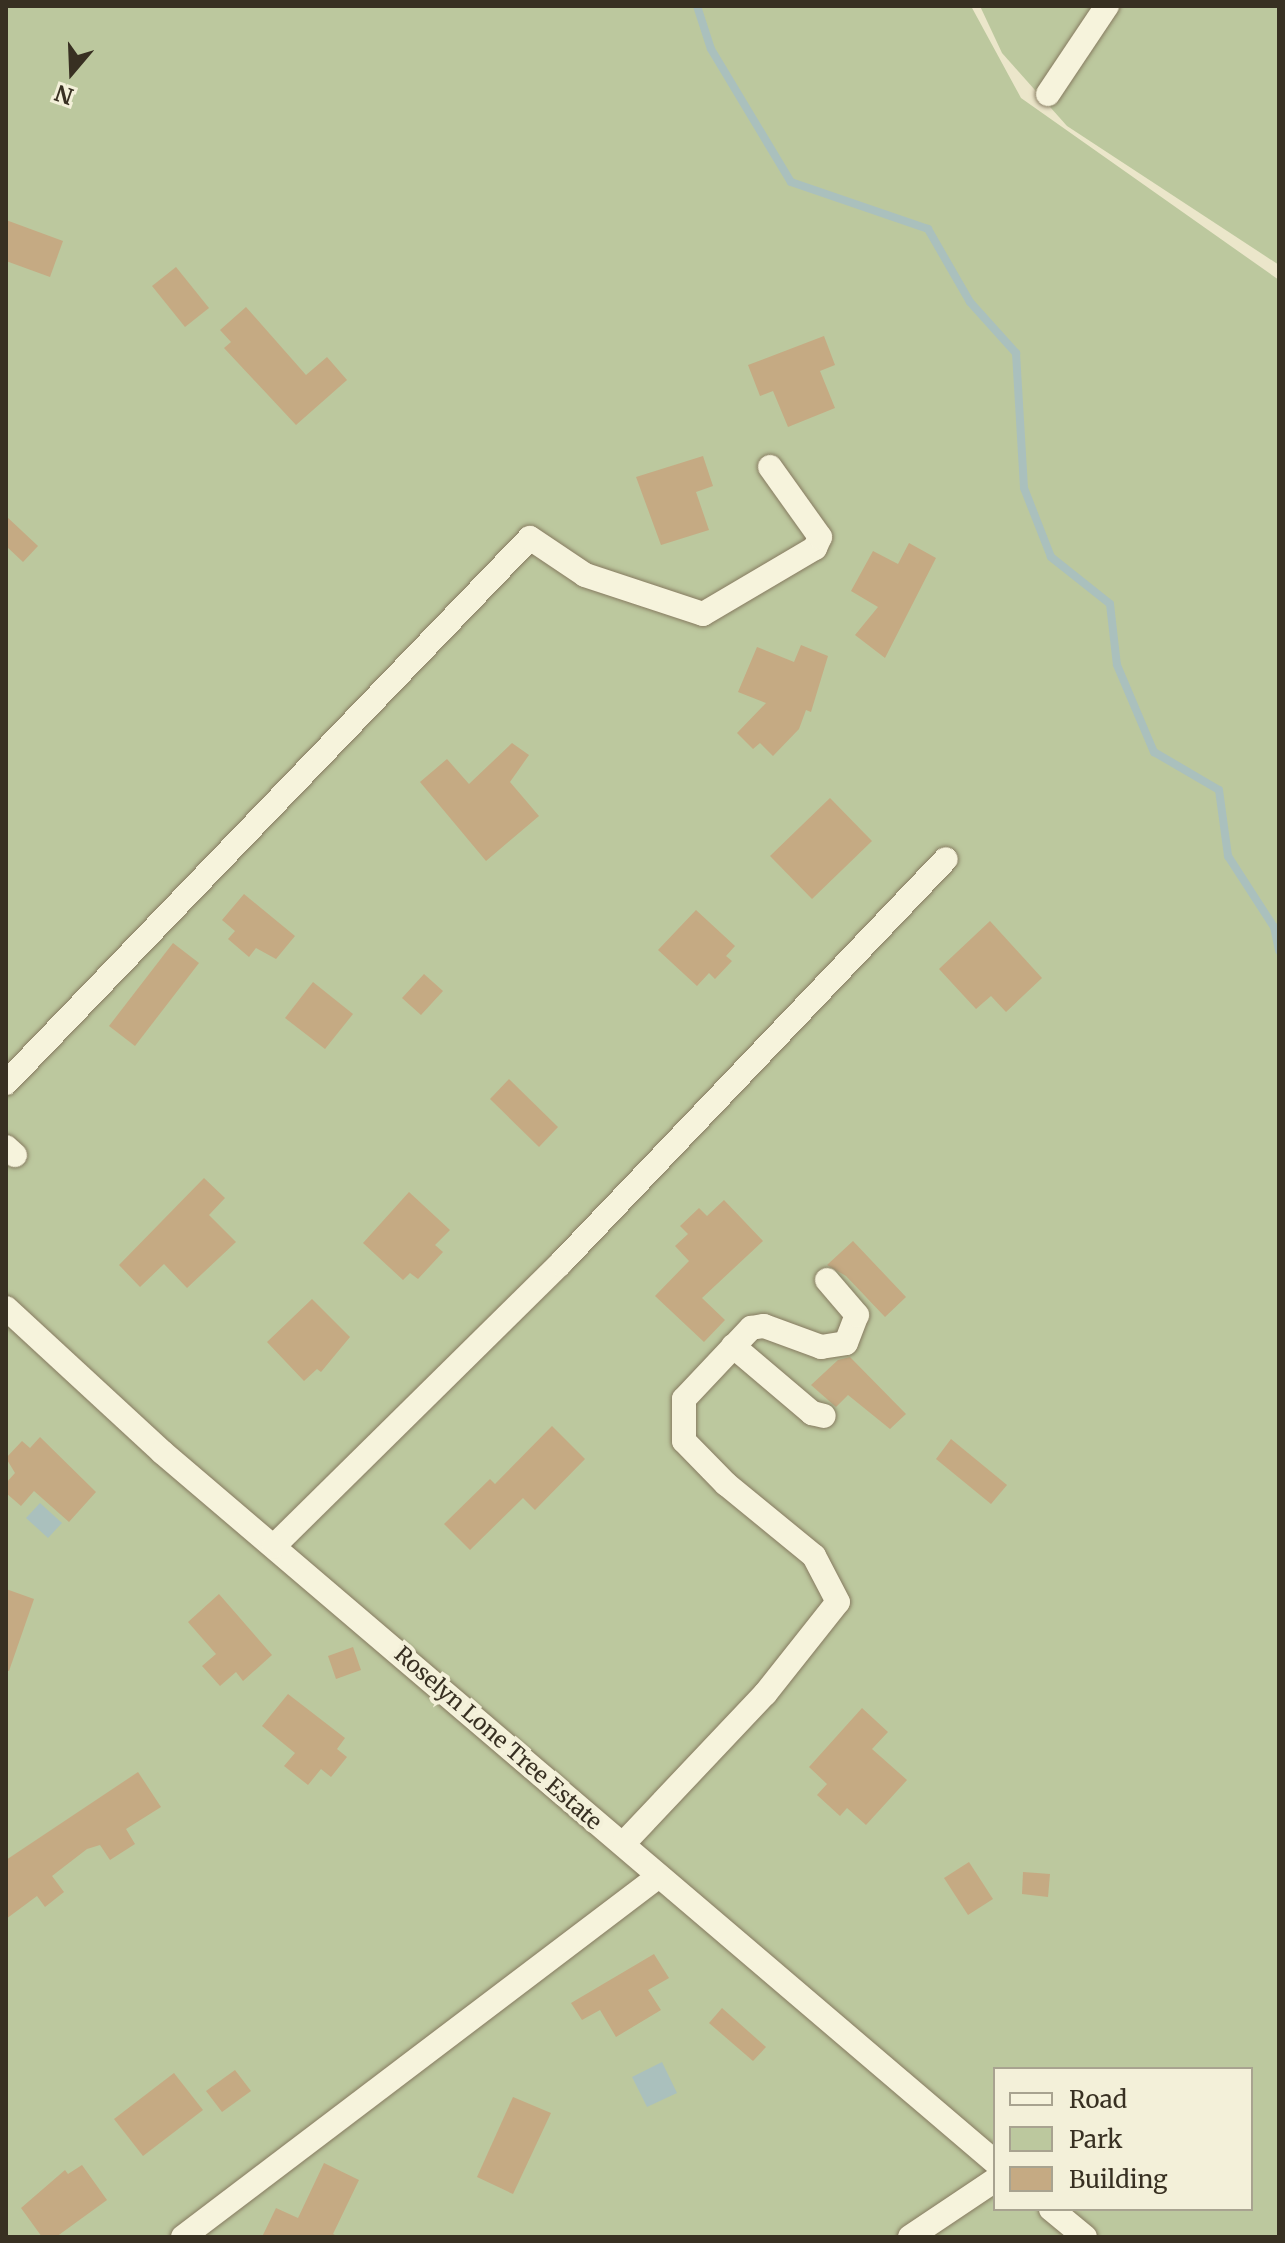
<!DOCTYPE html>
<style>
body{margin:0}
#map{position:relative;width:1285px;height:2243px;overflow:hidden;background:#ebe6ca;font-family:Merriweather,serif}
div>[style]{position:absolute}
.green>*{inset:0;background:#bcc89e}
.water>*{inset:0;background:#aac0bd}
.stream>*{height:8px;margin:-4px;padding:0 4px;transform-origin:4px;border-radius:4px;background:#aac0bd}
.building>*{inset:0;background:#c5aa83}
.roads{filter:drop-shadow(0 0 2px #867a60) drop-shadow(0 0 2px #867a60)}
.street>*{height:24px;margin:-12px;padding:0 12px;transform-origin:12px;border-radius:12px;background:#f6f3dc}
span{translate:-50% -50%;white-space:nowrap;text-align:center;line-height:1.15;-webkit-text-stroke:8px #f3f0d9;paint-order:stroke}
.street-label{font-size:22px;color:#383022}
.frame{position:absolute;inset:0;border:8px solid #383022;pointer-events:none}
.legend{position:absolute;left:993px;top:2067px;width:260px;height:144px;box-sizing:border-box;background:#f3f0d9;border:2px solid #a8a390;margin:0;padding:10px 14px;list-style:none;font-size:24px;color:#383022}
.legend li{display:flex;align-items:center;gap:16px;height:40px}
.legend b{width:40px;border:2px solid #a8a390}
.north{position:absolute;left:32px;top:32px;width:80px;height:80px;-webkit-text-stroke:6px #f3f0d9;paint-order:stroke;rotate:199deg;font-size:22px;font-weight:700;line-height:32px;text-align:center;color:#383022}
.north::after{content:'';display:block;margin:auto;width:28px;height:36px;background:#383022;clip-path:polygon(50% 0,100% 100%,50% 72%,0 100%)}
</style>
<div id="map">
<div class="green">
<i style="clip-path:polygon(evenodd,6px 6px,971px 6px,1021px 98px,1279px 280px,1279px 2237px,6px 2237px,6px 6px,995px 2069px,1251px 2069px,1251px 2209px,995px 2209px,995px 2069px)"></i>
<i style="clip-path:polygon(980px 6px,1279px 6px,1279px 265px,1067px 126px,1002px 53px)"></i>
</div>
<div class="water">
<i style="clip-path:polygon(40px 1503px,62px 1523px,48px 1538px,26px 1518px)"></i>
<i style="clip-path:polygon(662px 2062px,677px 2093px,647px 2107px,632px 2077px)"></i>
</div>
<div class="stream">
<i style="left:697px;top:6px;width:45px;rotate:72deg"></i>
<i style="left:711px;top:49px;width:155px;rotate:59deg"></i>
<i style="left:791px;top:182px;width:145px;rotate:18.9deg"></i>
<i style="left:928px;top:229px;width:84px;rotate:60.1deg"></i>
<i style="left:970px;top:302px;width:69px;rotate:48deg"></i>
<i style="left:1016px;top:353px;width:135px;rotate:86.6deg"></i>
<i style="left:1024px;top:488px;width:74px;rotate:68.6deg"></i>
<i style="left:1051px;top:557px;width:75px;rotate:38.5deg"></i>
<i style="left:1110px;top:604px;width:61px;rotate:83.5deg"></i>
<i style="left:1117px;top:665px;width:95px;rotate:67deg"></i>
<i style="left:1154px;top:752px;width:75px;rotate:30.3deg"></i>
<i style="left:1219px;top:790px;width:67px;rotate:82.2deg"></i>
<i style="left:1228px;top:856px;width:85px;rotate:57.1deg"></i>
<i style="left:1274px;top:927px;width:24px;rotate:78deg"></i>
</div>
<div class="building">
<i style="clip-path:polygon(6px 220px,63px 241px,50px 277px,6px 261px)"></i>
<i style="clip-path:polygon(176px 267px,209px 308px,185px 327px,152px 286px)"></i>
<i style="clip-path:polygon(246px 307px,306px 375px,327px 357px,347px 380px,296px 425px,224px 348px,231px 342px,220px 330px)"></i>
<i style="clip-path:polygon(824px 336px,835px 365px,820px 371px,835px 408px,788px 427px,773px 391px,760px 396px,748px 365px)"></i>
<i style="clip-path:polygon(703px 456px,713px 486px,696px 492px,709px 530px,661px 545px,636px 477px)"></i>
<i style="clip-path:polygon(6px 516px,38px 546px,23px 562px,6px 546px)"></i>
<i style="clip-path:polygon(909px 543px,936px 558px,885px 658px,855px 635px,878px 607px,851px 591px,873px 551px,898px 564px)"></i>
<i style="clip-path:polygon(801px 645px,828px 656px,811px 712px,806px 710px,799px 729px,773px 756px,760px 743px,753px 749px,737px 733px,766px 703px,738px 692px,757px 647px,794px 662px)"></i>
<i style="clip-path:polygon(512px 743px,529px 755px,510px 782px,539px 816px,486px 861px,420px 782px,447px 759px,469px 784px)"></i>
<i style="clip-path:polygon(830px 798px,872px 841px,812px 899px,770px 856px)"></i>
<i style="clip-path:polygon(244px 894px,295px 936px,276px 959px,256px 948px,249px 957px,228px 939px,235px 931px,222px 920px)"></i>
<i style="clip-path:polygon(696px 910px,735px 946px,726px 956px,732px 961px,715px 979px,709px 973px,697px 986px,658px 950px)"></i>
<i style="clip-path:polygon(990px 921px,1042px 978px,1006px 1012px,991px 996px,976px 1009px,939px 969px)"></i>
<i style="clip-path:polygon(173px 943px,199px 963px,135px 1046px,109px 1026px)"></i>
<i style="clip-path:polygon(424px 974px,443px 991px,421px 1015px,402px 998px)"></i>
<i style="clip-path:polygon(313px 982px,353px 1014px,325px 1049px,285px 1018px)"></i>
<i style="clip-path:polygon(509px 1079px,558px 1127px,539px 1147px,490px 1099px)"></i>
<i style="clip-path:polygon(204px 1178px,225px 1198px,209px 1215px,236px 1242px,187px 1288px,164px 1264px,140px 1287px,119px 1265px)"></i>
<i style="clip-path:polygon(409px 1192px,450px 1230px,435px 1245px,443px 1252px,418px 1279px,410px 1273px,403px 1280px,363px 1243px)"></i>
<i style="clip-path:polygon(724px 1200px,763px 1241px,702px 1298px,725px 1320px,704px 1342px,655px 1296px,689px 1261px,675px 1246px,688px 1234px,680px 1226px,699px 1208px,707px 1216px)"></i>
<i style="clip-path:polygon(853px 1241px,906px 1297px,885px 1317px,846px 1276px,827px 1265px)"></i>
<i style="clip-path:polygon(312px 1299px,350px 1337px,321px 1372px,317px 1369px,304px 1381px,267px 1342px)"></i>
<i style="clip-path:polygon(850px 1357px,906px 1414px,890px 1429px,848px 1395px,836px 1407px,811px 1385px,838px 1360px)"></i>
<i style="clip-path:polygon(552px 1426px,585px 1459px,535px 1510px,523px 1498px,470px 1550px,444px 1524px,490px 1479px,495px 1484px)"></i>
<i style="clip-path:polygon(40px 1437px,96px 1492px,69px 1522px,34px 1491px,21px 1506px,6px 1493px,6px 1483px,15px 1473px,6px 1458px,22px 1441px,30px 1448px)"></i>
<i style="clip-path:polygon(951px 1439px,1007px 1485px,991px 1504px,936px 1459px)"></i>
<i style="clip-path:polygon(6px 1589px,34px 1599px,9px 1671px,6px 1671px)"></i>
<i style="clip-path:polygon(219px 1594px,272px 1655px,243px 1681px,236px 1672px,220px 1686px,202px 1666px,216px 1654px,188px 1622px)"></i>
<i style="clip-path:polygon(353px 1647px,361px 1670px,336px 1679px,328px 1656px)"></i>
<i style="clip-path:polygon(288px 1694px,345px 1738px,337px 1749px,347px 1757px,331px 1777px,321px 1769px,308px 1785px,284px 1766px,295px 1753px,262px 1726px)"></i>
<i style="clip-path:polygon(862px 1708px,888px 1732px,872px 1749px,907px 1780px,866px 1825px,847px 1808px,840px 1816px,817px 1795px,827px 1784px,809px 1767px)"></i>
<i style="clip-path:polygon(138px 1772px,161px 1807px,126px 1829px,135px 1844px,110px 1860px,100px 1845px,87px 1849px,52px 1876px,64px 1892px,45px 1907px,37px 1896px,6px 1919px,6px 1860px)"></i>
<i style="clip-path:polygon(969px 1862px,993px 1899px,968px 1915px,944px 1878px)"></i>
<i style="clip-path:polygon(1023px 1872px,1050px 1874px,1048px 1897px,1022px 1894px)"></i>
<i style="clip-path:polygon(654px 1954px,669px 1978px,648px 1990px,661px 2010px,616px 2037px,600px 2010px,582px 2020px,571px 2003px)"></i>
<i style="clip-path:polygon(722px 2008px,766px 2047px,753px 2061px,709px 2023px)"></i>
<i style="clip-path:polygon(235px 2070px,251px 2091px,222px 2112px,206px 2091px)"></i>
<i style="clip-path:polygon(174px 2073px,203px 2110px,143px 2156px,114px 2119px)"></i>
<i style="clip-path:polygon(513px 2097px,551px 2113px,513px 2194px,477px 2177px)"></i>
<i style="clip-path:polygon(324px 2163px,359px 2180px,333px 2234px,339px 2237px,262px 2237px,276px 2208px,298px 2218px)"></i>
<i style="clip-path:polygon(82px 2165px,107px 2200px,56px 2237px,42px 2237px,21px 2208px,65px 2170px,68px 2174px)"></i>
</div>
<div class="roads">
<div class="street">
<i style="left:1048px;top:94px;width:106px;rotate:-56.2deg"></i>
<i style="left:6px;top:1083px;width:756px;rotate:-46.13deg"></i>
<i style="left:530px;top:538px;width:66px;rotate:33.9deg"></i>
<i style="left:585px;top:575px;width:124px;rotate:18.3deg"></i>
<i style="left:703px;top:614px;width:130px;rotate:-30.5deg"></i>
<i style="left:815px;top:548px;width:12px;rotate:-66deg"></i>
<i style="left:820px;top:537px;width:86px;rotate:-125.5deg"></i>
<i style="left:6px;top:1147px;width:12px;rotate:42deg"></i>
<i style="left:6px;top:1308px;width:212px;rotate:42.7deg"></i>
<i style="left:162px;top:1452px;width:1095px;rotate:40.44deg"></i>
<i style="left:733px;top:1346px;width:104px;rotate:40.3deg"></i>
<i style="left:812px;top:1413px;width:12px;rotate:14deg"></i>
<i style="left:274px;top:1546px;width:402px;rotate:-44.6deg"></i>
<i style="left:560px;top:1264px;width:559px;rotate:-46.38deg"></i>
<i style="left:623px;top:1844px;width:207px;rotate:-46.6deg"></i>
<i style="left:765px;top:1694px;width:117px;rotate:-51.6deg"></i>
<i style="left:838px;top:1602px;width:52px;rotate:-117.6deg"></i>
<i style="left:814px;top:1556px;width:114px;rotate:-140.7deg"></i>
<i style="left:726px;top:1484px;width:60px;rotate:-134.3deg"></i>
<i style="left:684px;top:1441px;width:42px;rotate:-90deg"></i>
<i style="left:684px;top:1399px;width:98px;rotate:-46.7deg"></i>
<i style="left:751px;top:1328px;width:13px;rotate:-9deg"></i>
<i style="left:764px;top:1326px;width:61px;rotate:20.2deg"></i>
<i style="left:821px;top:1347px;width:25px;rotate:-9deg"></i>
<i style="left:846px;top:1343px;width:30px;rotate:-69deg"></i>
<i style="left:857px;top:1315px;width:46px;rotate:-130.6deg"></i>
<i style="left:1051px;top:2209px;width:44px;rotate:39.5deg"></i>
<i style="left:183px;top:2237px;width:597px;rotate:-37.18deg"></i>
<i style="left:910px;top:2237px;width:102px;rotate:-33.8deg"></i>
</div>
</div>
<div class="street-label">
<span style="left:498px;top:1738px;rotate:41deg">Roselyn Lone Tree Estate</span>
</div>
<div class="frame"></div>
<ul class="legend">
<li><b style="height:10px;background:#f6f3dc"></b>Road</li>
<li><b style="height:22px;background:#bcc89e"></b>Park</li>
<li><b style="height:22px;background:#c5aa83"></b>Building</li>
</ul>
<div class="north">N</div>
</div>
